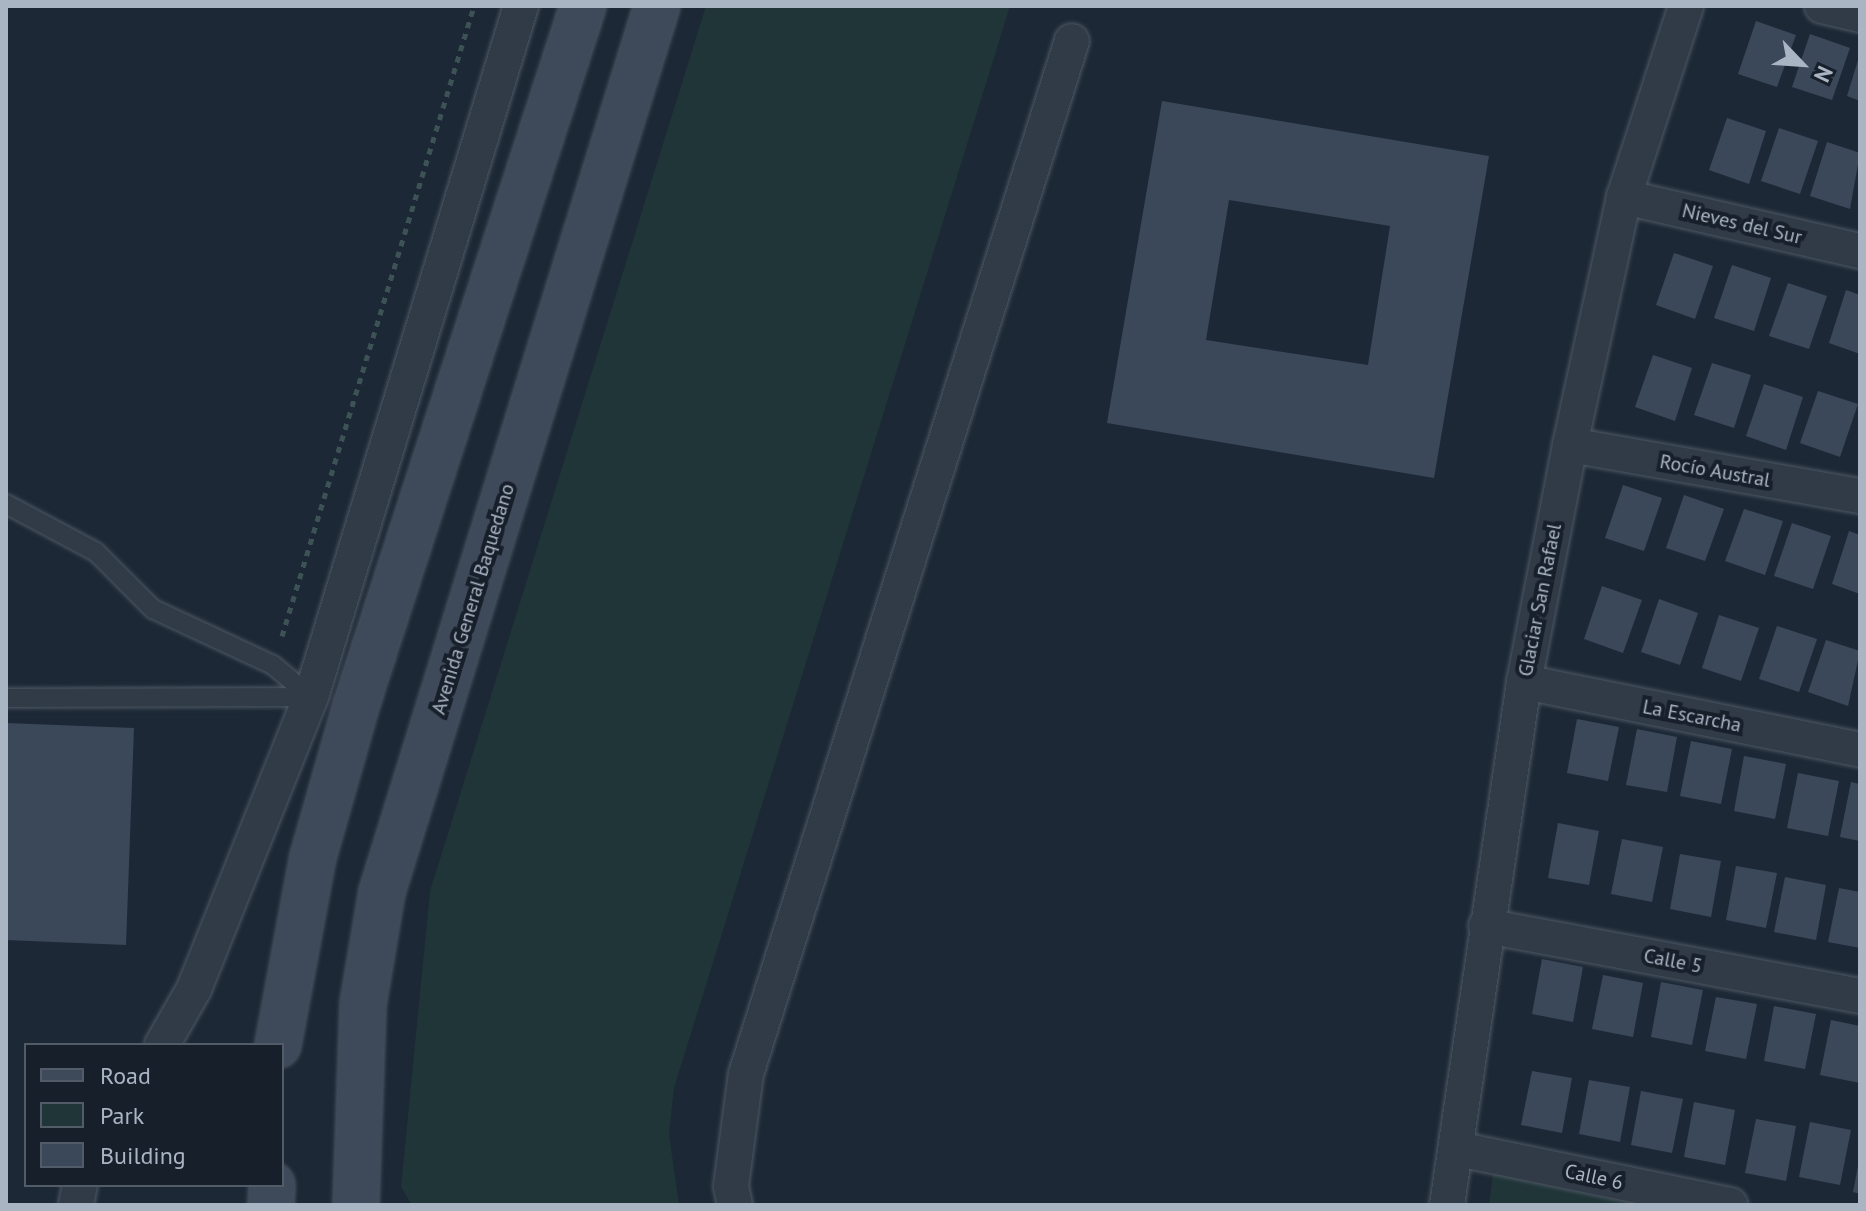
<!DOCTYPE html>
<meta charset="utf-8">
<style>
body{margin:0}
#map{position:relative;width:1866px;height:1211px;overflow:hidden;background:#1d2836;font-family:"PT Sans",sans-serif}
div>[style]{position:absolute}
.green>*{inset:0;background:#1f3537}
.building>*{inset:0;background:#3b4859}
.path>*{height:5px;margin-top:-2.5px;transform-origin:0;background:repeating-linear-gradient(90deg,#3c5255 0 6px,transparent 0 12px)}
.roads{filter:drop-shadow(0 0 2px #4e5865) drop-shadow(0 0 2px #4e5865)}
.service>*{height:18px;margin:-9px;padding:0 9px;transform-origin:9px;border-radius:9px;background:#313a47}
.minor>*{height:34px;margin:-17px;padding:0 17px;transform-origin:17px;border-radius:17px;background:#313a47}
.secondary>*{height:44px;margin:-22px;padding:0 22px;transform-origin:22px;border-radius:22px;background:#3e495a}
span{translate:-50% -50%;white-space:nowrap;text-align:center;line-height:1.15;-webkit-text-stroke:8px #171f2b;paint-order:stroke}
.street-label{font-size:20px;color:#aab5c4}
.frame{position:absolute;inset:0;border:8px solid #aab5c4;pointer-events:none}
.legend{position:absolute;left:24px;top:1043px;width:260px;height:144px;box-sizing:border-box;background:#171f2b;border:2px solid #525b68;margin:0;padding:10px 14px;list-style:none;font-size:24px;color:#aab5c4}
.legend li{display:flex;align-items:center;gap:16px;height:40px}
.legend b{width:40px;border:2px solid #525b68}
.north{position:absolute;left:1762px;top:24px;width:80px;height:80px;-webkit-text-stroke:6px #171f2b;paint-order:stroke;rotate:115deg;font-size:22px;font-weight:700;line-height:32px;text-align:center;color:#aab5c4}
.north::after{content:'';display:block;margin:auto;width:28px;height:36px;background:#aab5c4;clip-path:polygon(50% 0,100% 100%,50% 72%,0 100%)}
</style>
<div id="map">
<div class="green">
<i style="clip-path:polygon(706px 6px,1010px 6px,674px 1088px,669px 1134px,679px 1205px,412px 1205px,401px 1187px,430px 891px)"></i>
<i style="clip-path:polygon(1493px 1173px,1638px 1205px,1489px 1205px)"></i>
</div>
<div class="building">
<i style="clip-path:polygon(1756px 21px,1796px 35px,1777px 87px,1738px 74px)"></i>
<i style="clip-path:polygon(1810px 34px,1850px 48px,1832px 100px,1792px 87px)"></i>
<i style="clip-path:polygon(1859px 57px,1860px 57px,1860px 101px,1847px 96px)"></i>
<i style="clip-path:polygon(evenodd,1162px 101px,1489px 156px,1434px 478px,1107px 423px,1162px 101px,1229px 200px,1390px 226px,1368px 365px,1206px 340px,1229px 200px)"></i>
<i style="clip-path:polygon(1727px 118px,1766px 131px,1749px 184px,1709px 170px)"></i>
<i style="clip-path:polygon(1779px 128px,1818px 141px,1800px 194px,1761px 181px)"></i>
<i style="clip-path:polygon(1827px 142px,1860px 153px,1850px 209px,1810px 196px)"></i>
<i style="clip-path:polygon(1674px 253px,1713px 266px,1695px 319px,1656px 305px)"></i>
<i style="clip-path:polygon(1732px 265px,1771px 278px,1754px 331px,1714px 318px)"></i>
<i style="clip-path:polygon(1788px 283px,1827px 296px,1809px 349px,1769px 336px)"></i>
<i style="clip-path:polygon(1846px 290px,1860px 295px,1860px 354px,1829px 343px)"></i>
<i style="clip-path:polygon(1653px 355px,1692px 368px,1675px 421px,1635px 407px)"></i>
<i style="clip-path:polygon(1712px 363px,1751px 375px,1734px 428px,1694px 415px)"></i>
<i style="clip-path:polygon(1764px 384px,1803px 397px,1786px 450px,1746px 436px)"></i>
<i style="clip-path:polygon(1818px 391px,1858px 404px,1840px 457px,1800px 443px)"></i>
<i style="clip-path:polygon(1623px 485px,1662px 498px,1644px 551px,1605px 538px)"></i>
<i style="clip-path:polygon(1684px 495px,1724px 509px,1705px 561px,1666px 548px)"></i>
<i style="clip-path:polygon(1744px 509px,1783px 521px,1765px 575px,1725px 561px)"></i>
<i style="clip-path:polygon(1792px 523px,1831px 536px,1813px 589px,1774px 576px)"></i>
<i style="clip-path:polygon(1849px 531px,1860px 535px,1860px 594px,1832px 584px)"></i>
<i style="clip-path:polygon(1602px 586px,1642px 600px,1623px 653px,1584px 639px)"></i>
<i style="clip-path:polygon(1659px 599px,1698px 613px,1680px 665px,1641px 652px)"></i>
<i style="clip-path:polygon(1719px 615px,1759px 628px,1741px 681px,1702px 668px)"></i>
<i style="clip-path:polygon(1777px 626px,1817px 639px,1799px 692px,1759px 679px)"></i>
<i style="clip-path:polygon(1826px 640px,1860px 651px,1848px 706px,1808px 692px)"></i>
<i style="clip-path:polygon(1577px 719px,1619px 727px,1608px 781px,1567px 773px)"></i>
<i style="clip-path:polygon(6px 723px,134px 728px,126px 945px,6px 940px)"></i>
<i style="clip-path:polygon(1637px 729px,1677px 737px,1667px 792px,1626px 785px)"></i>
<i style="clip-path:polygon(1691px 741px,1732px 749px,1721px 804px,1680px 796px)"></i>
<i style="clip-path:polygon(1744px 756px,1786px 764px,1775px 819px,1734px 811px)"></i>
<i style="clip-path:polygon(1798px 773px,1839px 781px,1828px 836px,1787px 828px)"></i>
<i style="clip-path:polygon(1851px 782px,1860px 784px,1860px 841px,1840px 837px)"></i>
<i style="clip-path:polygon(1558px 823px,1599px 831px,1589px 885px,1548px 878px)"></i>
<i style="clip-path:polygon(1622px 839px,1663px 847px,1652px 902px,1611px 894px)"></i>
<i style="clip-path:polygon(1680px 854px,1721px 861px,1711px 917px,1670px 909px)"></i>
<i style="clip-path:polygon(1736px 866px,1777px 873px,1766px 928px,1726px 920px)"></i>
<i style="clip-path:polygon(1785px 877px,1826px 885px,1816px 940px,1774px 932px)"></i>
<i style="clip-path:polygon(1839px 888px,1860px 892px,1860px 948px,1828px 942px)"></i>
<i style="clip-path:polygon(1542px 959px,1583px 967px,1573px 1022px,1532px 1014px)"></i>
<i style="clip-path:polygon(1603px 975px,1643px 983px,1633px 1037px,1592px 1029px)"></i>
<i style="clip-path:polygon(1661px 982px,1703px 990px,1692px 1045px,1651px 1037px)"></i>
<i style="clip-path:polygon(1716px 997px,1757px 1004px,1746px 1059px,1705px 1051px)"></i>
<i style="clip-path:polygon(1774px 1006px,1816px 1014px,1805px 1069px,1764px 1061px)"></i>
<i style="clip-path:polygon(1831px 1020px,1860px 1026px,1860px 1083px,1820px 1075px)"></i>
<i style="clip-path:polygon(1532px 1071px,1572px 1078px,1562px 1133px,1521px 1125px)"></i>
<i style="clip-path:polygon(1589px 1080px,1630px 1087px,1620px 1142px,1579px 1134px)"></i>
<i style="clip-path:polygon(1641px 1091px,1683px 1099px,1672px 1153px,1631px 1145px)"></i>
<i style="clip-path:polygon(1694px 1102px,1735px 1110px,1725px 1165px,1684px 1157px)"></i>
<i style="clip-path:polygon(1756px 1119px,1796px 1126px,1786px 1181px,1745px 1173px)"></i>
<i style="clip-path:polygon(1810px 1122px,1851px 1130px,1840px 1185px,1799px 1177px)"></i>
<i style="clip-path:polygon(1859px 1161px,1860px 1161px,1860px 1194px,1853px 1192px)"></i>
</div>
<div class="path">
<i style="left:282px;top:636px;width:659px;rotate:-73.05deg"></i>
</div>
<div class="roads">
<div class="service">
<i style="left:6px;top:504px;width:102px;rotate:28.1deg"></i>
<i style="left:96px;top:552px;width:81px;rotate:45deg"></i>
<i style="left:153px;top:609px;width:132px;rotate:25deg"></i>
<i style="left:273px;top:665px;width:50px;rotate:40.1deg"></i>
<i style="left:6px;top:698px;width:305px;rotate:-0.2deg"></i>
</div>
<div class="minor">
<i style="left:1822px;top:6px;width:39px;rotate:13deg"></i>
<i style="left:1624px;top:197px;width:242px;rotate:12.9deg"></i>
<i style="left:1570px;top:445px;width:294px;rotate:10deg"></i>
<i style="left:1524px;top:682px;width:343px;rotate:11.4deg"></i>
<i style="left:1486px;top:926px;width:380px;rotate:10.6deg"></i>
<i style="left:162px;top:1045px;width:64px;rotate:-60.3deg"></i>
<i style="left:194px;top:989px;width:315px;rotate:-68.2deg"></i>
<i style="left:311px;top:697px;width:722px;rotate:-73.1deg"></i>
<i style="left:1458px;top:1149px;width:278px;rotate:11.6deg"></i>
<i style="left:76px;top:1205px;width:20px;rotate:-79deg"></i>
<i style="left:735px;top:1205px;width:19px;rotate:-102deg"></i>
<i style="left:731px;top:1186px;width:113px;rotate:-82.4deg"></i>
<i style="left:746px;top:1074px;width:1083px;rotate:-72.49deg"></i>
<i style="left:1447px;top:1205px;width:529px;rotate:-81.62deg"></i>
<i style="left:1524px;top:682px;width:241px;rotate:-79deg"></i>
<i style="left:1570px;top:445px;width:254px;rotate:-77.7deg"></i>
<i style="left:1624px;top:197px;width:201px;rotate:-72deg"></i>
</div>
<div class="secondary">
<i style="left:278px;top:1045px;width:191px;rotate:-79.5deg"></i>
<i style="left:313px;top:857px;width:157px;rotate:-74.1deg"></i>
<i style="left:356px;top:706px;width:736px;rotate:-72.03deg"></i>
<i style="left:271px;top:1205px;width:20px;rotate:-87deg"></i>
<i style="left:356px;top:1205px;width:201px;rotate:-88deg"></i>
<i style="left:363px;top:1004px;width:114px;rotate:-80.4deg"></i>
<i style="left:382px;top:892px;width:928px;rotate:-72.76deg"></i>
</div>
</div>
<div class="street-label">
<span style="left:1742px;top:224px;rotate:13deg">Nieves del Sur</span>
<span style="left:1715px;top:471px;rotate:10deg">Rocío Austral</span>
<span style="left:473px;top:599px;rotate:-73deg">Avenida General Baquedano</span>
<span style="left:1540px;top:600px;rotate:-79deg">Glaciar San Rafael</span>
<span style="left:1692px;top:716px;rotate:11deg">La Escarcha</span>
<span style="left:1673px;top:961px;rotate:11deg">Calle 5</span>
<span style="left:1594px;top:1177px;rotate:12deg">Calle 6</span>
</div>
<div class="frame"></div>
<ul class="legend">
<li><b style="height:10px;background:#3e495a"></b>Road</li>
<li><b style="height:22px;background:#1f3537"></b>Park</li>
<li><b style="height:22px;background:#3b4859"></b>Building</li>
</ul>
<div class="north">N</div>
</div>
